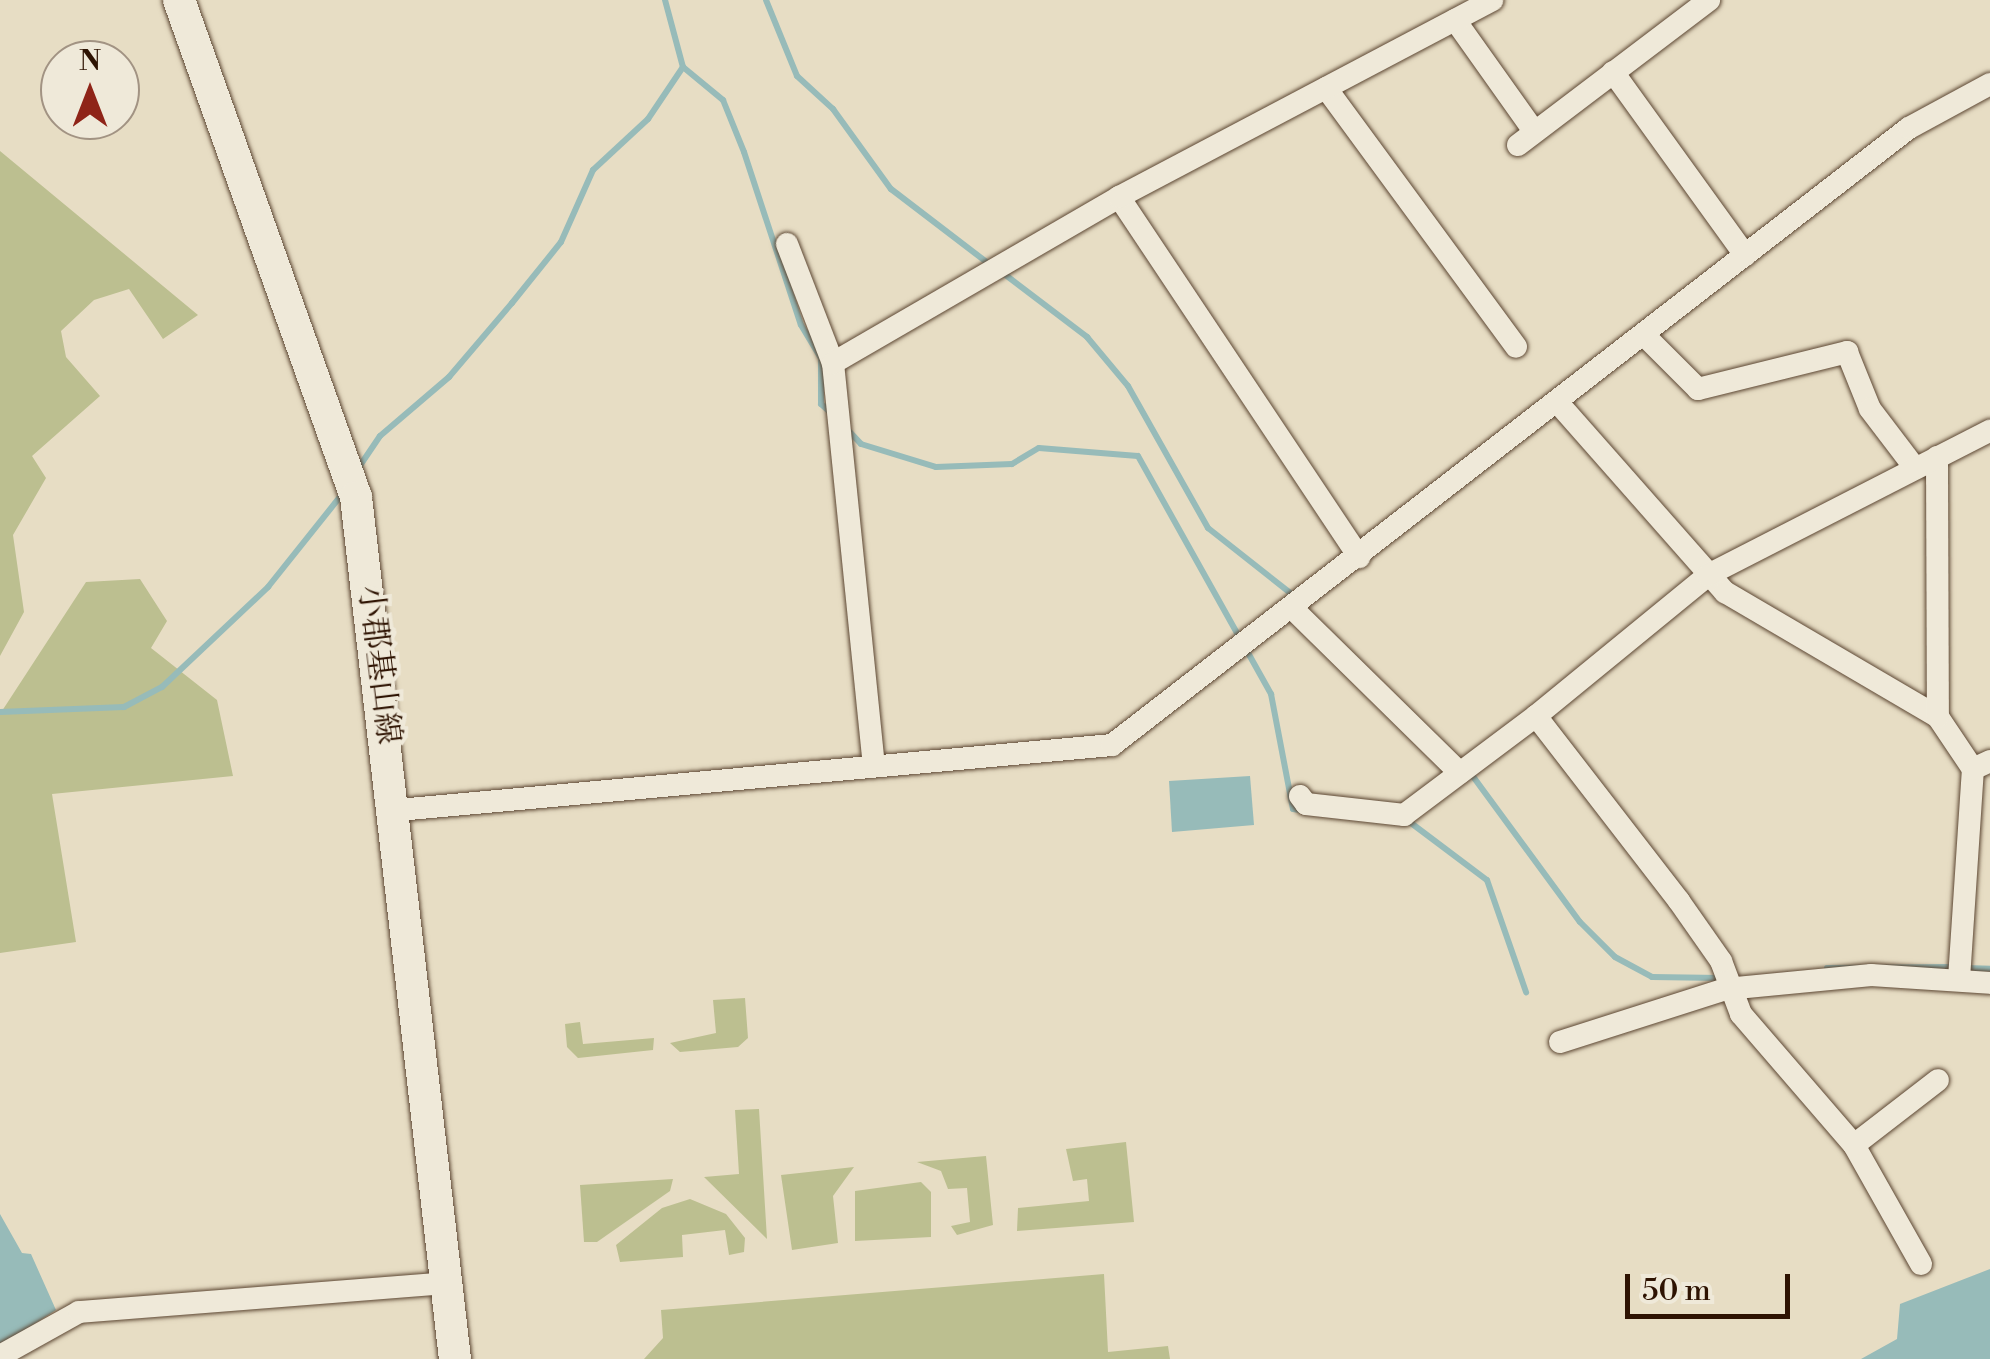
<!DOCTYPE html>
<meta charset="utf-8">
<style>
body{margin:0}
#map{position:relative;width:1990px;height:1359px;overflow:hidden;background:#e7ddc4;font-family:"Libre Bodoni","Noto Serif JP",serif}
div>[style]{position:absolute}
.green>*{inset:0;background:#bcbf90}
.water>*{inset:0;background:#97bbb9}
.stream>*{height:6px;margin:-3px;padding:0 3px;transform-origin:3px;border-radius:3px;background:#97bbb9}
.roads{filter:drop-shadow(0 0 2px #5c4632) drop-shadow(0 0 2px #5c4632)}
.minor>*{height:22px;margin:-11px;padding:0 11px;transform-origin:11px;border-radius:11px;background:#efe9d9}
.secondary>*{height:32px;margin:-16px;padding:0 16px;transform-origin:16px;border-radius:16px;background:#efe9d9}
span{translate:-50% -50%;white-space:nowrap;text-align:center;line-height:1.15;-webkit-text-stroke:8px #efe9d9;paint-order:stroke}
.street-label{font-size:32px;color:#2e1302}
.north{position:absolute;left:40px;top:40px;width:100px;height:100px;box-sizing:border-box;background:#efe9d9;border:2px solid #a29383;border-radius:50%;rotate:0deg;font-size:28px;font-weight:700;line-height:40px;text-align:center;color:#2e1302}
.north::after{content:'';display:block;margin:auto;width:35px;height:45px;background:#8f2418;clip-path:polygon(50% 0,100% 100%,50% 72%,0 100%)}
.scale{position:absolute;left:1625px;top:1274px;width:165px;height:45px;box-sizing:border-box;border:5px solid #2e1302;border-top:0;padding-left:12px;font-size:30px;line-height:35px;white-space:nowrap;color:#2e1302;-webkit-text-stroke:8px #efe9d9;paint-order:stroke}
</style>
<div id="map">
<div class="green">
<i style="clip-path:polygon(0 151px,198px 315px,163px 339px,129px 289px,94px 300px,61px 331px,66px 357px,100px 396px,32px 456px,46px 478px,13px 535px,24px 612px,0 656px)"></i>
<i style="clip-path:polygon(140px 579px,167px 621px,151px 648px,217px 700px,233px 776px,52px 794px,76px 942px,0 953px,0 714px,86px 582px)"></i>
<i style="clip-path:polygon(745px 998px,748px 1038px,738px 1047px,680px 1052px,670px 1043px,716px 1033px,713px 1000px)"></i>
<i style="clip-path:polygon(580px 1022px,583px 1044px,654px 1038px,653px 1050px,578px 1058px,567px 1047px,565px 1024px)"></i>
<i style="clip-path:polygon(759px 1109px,767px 1239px,704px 1177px,739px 1174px,735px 1110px)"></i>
<i style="clip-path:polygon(1126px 1142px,1134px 1222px,1017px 1231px,1018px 1208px,1089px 1201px,1087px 1179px,1073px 1181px,1066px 1149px)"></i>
<i style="clip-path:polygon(986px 1156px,993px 1225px,957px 1235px,951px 1226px,970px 1222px,967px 1188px,948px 1189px,941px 1171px,917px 1162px)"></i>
<i style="clip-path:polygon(854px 1167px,833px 1196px,838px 1243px,792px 1250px,781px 1175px)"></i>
<i style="clip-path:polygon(673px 1179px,670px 1191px,597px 1242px,584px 1242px,580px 1185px)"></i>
<i style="clip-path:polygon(921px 1182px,931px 1192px,931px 1237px,855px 1241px,855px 1191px)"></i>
<i style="clip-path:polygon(690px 1199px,726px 1214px,745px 1238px,744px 1252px,729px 1255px,725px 1230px,682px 1235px,683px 1257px,620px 1262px,616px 1245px,662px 1208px)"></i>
<i style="clip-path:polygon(1104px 1274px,1108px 1352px,1168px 1346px,1170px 1359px,644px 1359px,663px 1338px,661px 1310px)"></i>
</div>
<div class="water">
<i style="clip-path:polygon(1250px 776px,1254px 825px,1172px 832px,1169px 781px)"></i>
<i style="clip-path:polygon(0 1214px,22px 1253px,31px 1254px,56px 1310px,0 1346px)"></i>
<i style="clip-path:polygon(1990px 1269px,1990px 1359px,1861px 1359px,1897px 1339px,1900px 1304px)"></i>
</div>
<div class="stream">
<i style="left:665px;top:0;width:69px;rotate:75deg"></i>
<i style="left:683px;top:67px;width:52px;rotate:39.5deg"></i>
<i style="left:723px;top:100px;width:56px;rotate:68deg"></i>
<i style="left:744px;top:152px;width:182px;rotate:71.8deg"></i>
<i style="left:801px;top:325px;width:39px;rotate:59deg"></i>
<i style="left:821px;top:358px;width:46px;rotate:90deg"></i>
<i style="left:821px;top:404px;width:15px;rotate:42deg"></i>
<i style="left:766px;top:0;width:82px;rotate:67.8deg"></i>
<i style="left:797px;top:76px;width:49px;rotate:42.5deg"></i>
<i style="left:833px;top:109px;width:99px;rotate:54.1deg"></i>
<i style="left:891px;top:189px;width:123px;rotate:37.4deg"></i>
<i style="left:1003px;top:273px;width:106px;rotate:37.3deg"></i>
<i style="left:1087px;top:337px;width:64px;rotate:50.1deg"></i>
<i style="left:1128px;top:386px;width:163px;rotate:60.6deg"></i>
<i style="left:1208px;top:528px;width:110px;rotate:38.3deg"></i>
<i style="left:848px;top:430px;width:19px;rotate:47deg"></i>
<i style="left:861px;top:444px;width:78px;rotate:17deg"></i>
<i style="left:936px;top:467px;width:76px;rotate:-2.3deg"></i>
<i style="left:1012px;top:464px;width:31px;rotate:-31deg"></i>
<i style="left:1039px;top:448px;width:99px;rotate:4.6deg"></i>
<i style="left:1138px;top:456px;width:273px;rotate:60.8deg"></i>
<i style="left:1271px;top:694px;width:117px;rotate:79.2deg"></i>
<i style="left:1293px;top:809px;width:7px;rotate:8deg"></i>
<i style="left:357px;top:470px;width:41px;rotate:-55.9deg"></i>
<i style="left:380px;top:436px;width:91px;rotate:-40.5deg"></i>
<i style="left:449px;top:377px;width:97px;rotate:-49.6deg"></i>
<i style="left:512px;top:303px;width:78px;rotate:-51.2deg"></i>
<i style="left:561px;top:242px;width:79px;rotate:-66deg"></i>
<i style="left:593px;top:170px;width:75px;rotate:-42.8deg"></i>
<i style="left:648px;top:119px;width:63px;rotate:-56.1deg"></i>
<i style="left:0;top:712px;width:124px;rotate:-2.3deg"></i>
<i style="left:124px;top:707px;width:43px;rotate:-27.8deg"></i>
<i style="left:162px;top:687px;width:146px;rotate:-43.3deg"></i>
<i style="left:268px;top:587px;width:120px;rotate:-51.4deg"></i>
<i style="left:1469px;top:771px;width:187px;rotate:53.7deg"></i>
<i style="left:1580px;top:922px;width:49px;rotate:45deg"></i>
<i style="left:1615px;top:957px;width:42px;rotate:28.4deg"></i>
<i style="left:1652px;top:977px;width:68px;rotate:0.8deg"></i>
<i style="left:1407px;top:820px;width:100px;rotate:36.9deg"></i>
<i style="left:1487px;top:880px;width:119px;rotate:70.8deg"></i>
<i style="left:1827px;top:968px;width:127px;rotate:-0.5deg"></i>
<i style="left:1966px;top:968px;width:24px;rotate:2deg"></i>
</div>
<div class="roads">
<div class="minor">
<i style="left:1455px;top:20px;width:136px;rotate:54.6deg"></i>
<i style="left:1613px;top:72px;width:226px;rotate:54.2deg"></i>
<i style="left:1326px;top:88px;width:321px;rotate:53.7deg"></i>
<i style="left:1518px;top:145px;width:240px;rotate:-37.2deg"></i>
<i style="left:1119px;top:197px;width:433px;rotate:56.3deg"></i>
<i style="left:787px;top:244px;width:128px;rotate:68.9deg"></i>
<i style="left:833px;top:363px;width:403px;rotate:84.2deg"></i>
<i style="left:1645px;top:336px;width:75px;rotate:45deg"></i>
<i style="left:1698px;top:389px;width:154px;rotate:-13.9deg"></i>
<i style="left:1847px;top:352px;width:61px;rotate:68deg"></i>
<i style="left:1870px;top:409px;width:74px;rotate:52.7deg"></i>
<i style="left:833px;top:363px;width:331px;rotate:-30.1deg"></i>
<i style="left:1119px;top:197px;width:422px;rotate:-27.8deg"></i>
<i style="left:1559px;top:404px;width:251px;rotate:48.6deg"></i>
<i style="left:1725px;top:592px;width:247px;rotate:30.4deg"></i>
<i style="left:1938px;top:717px;width:63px;rotate:56.1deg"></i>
<i style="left:1937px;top:457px;width:260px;rotate:89.8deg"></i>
<i style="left:1292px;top:608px;width:235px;rotate:44.5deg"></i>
<i style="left:1300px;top:796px;width:10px;rotate:53deg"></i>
<i style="left:1306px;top:804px;width:99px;rotate:6.4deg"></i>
<i style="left:1404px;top:815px;width:165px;rotate:-36.9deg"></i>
<i style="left:398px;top:810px;width:717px;rotate:-5.2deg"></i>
<i style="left:1112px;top:745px;width:1008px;rotate:-37.75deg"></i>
<i style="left:1909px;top:128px;width:92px;rotate:-28.5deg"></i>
<i style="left:1959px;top:979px;width:210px;rotate:-86.2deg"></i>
<i style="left:1973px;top:769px;width:19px;rotate:-25deg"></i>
<i style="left:1560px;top:1042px;width:174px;rotate:-17.7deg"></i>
<i style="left:1726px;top:989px;width:146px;rotate:-5.5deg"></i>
<i style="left:1871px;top:975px;width:119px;rotate:3.8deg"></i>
<i style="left:1854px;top:1145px;width:106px;rotate:-37.7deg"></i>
<i style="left:1921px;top:1264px;width:137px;rotate:-119.4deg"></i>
<i style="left:1854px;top:1145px;width:173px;rotate:-130.8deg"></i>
<i style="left:1741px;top:1014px;width:57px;rotate:-110.7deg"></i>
<i style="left:1721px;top:961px;width:73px;rotate:-125deg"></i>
<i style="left:1679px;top:901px;width:234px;rotate:-127.7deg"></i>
<i style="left:1536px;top:716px;width:222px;rotate:-39.3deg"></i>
<i style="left:1708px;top:575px;width:317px;rotate:-27.1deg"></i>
<i style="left:0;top:1356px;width:90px;rotate:-29.1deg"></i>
<i style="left:79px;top:1312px;width:370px;rotate:-4.5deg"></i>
</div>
<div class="secondary">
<i style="left:179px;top:0;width:528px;rotate:70.4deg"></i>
<i style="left:356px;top:497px;width:868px;rotate:83.45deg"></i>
</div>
</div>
<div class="street-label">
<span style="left:379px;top:665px;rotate:83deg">小郡基山線</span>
</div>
<div class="north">N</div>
<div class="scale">50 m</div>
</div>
